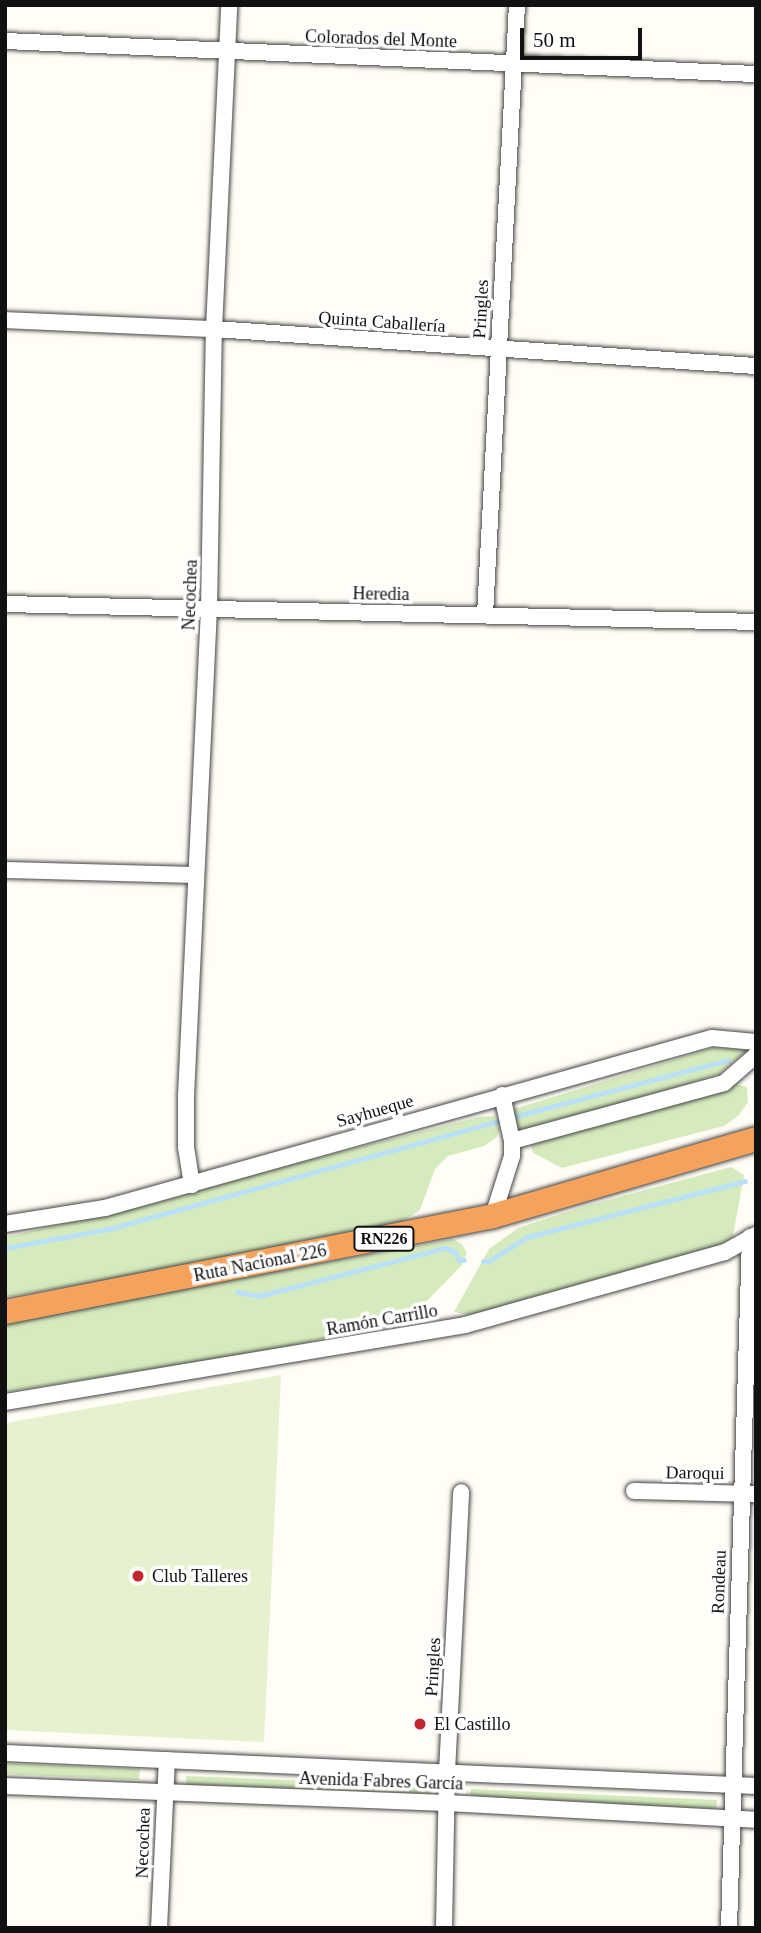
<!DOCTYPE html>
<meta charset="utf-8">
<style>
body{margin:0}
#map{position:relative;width:761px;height:1933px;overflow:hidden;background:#fffdf5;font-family:"Times New Roman",serif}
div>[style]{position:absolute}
.green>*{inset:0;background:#d5ebbd}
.pitch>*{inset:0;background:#e6f2cf}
.stream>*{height:5px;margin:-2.5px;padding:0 2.5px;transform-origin:2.5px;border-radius:2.5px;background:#b9e0f7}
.roads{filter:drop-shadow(0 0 2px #444) drop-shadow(0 0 2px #444)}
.minor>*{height:16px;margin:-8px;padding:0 8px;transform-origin:8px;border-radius:8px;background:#fff}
.highway>*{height:24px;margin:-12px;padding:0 12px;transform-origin:12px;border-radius:12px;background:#f5a25d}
.dots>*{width:19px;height:19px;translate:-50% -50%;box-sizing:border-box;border:4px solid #fff;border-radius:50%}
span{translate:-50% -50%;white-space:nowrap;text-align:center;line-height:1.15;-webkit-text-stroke:7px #fff;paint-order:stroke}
.shield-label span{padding:2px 5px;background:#fff;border:2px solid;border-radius:5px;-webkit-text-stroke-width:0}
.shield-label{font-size:16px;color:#111;font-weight:700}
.street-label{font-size:18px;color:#111}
.poi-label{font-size:18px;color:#111}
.left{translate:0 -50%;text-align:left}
.frame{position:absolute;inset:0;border:7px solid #111;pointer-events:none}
.scale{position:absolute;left:520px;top:28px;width:122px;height:32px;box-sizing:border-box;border:4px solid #111;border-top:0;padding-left:9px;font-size:21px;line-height:24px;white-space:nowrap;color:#111;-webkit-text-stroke:5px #fff;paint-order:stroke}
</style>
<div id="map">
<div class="green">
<i style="clip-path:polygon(712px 1048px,748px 1049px,719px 1074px,519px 1135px,511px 1110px)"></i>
<i style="clip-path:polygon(736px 1084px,747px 1087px,748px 1102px,739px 1115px,724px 1126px,562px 1168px,533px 1153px,530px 1141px)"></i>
<i style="clip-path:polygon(494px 1116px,500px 1129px,496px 1138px,484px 1146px,448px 1156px,435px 1169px,420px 1210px,393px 1227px,144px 1274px,5px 1297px,5px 1237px,152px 1204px,285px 1166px,479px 1117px)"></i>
<i style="clip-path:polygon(731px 1167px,744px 1175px,733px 1236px,719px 1249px,471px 1315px,454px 1312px,489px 1249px,518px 1228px,582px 1207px)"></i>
<i style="clip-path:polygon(453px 1239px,462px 1244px,467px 1253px,461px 1266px,424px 1304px,381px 1325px,282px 1348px,5px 1392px,5px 1322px)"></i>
<i style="clip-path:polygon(5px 1763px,140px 1769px,139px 1780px,5px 1774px)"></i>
<i style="clip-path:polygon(186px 1776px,432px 1786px,432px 1797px,186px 1787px)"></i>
<i style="clip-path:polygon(471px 1789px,717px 1800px,716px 1810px,470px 1800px)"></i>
</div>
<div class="pitch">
<i style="clip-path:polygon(281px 1375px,264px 1742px,5px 1730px,5px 1423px)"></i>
</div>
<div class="stream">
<i style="left:516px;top:1116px;width:219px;rotate:-14.8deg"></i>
<i style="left:5px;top:1248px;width:106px;rotate:-10.4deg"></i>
<i style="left:109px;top:1229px;width:404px;rotate:-15.5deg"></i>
<i style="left:483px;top:1261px;width:6px"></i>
<i style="left:489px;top:1261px;width:45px;rotate:-32.3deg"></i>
<i style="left:527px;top:1237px;width:225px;rotate:-14.4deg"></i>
<i style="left:237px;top:1292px;width:22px;rotate:10deg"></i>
<i style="left:259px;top:1296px;width:192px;rotate:-14.5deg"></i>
<i style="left:445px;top:1248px;width:11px;rotate:22deg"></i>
<i style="left:455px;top:1252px;width:9px;rotate:63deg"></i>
<i style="left:459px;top:1260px;width:5px"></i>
</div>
<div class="roads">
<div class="minor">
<i style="left:5px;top:41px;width:752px;rotate:2.52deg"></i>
<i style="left:5px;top:320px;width:209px;rotate:2.5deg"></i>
<i style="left:214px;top:329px;width:543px;rotate:3.91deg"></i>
<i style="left:5px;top:604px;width:751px;rotate:1.37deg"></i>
<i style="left:485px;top:615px;width:611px;rotate:-87deg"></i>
<i style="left:5px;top:870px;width:191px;rotate:1.5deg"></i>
<i style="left:512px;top:1141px;width:220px;rotate:-15.3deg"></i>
<i style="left:724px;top:1083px;width:43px;rotate:-41.2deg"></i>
<i style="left:192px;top:1185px;width:38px;rotate:-99deg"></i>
<i style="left:186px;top:1147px;width:51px;rotate:-90deg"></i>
<i style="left:186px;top:1096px;width:488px;rotate:-87.3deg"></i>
<i style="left:209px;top:609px;width:280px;rotate:-89deg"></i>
<i style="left:214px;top:329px;width:324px;rotate:-87.3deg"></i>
<i style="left:493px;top:1216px;width:63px;rotate:-72.4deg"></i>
<i style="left:512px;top:1156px;width:15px;rotate:-90deg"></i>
<i style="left:512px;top:1141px;width:47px;rotate:-102.3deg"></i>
<i style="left:5px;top:1224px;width:101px;rotate:-9.1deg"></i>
<i style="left:105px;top:1208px;width:630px;rotate:-15.65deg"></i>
<i style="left:712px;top:1038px;width:44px;rotate:5.2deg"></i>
<i style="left:5px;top:1402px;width:466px;rotate:-9.5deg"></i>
<i style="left:465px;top:1325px;width:270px;rotate:-15.7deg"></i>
<i style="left:725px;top:1252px;width:35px;rotate:-29deg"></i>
<i style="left:634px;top:1491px;width:122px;rotate:1.4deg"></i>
<i style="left:5px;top:1753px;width:752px;rotate:2.52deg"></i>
<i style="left:5px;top:1786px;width:442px;rotate:2.2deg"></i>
<i style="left:447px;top:1803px;width:309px;rotate:3.1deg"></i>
<i style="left:159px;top:1928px;width:168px;rotate:-87.3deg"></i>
<i style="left:444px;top:1928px;width:156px;rotate:-88.9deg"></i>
<i style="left:447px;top:1772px;width:280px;rotate:-87.1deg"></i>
<i style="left:729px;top:1928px;width:691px;rotate:-88.26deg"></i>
</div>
<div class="highway">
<i style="left:5px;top:1312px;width:497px;rotate:-11.1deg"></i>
<i style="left:493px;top:1216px;width:274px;rotate:-16.3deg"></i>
</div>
</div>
<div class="dots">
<i style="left:138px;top:1576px;background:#c4262e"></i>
<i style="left:420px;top:1724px;background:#c4262e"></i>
</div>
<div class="shield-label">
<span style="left:384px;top:1239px">RN226</span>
</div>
<div class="street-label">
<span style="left:381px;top:39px;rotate:2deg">Colorados del Monte</span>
<span style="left:481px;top:309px;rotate:-87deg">Pringles</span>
<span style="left:382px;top:322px;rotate:4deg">Quinta Caballería</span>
<span style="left:381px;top:594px;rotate:1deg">Heredia</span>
<span style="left:190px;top:595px;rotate:-88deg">Necochea</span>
<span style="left:375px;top:1111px;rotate:-16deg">Sayhueque</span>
<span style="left:260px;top:1263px;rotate:-11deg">Ruta Nacional 226</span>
<span style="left:382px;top:1320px;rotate:-10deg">Ramón Carrillo</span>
<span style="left:695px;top:1473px;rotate:1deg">Daroqui</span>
<span style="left:719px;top:1582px;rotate:-88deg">Rondeau</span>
<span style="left:433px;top:1667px;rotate:-87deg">Pringles</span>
<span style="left:381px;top:1781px;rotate:2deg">Avenida Fabres García</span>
<span style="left:143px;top:1843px;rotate:-88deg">Necochea</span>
</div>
<div class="poi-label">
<span class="left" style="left:152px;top:1576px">Club Talleres</span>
<span class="left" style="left:434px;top:1724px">El Castillo</span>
</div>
<div class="frame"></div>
<div class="scale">50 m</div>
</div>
